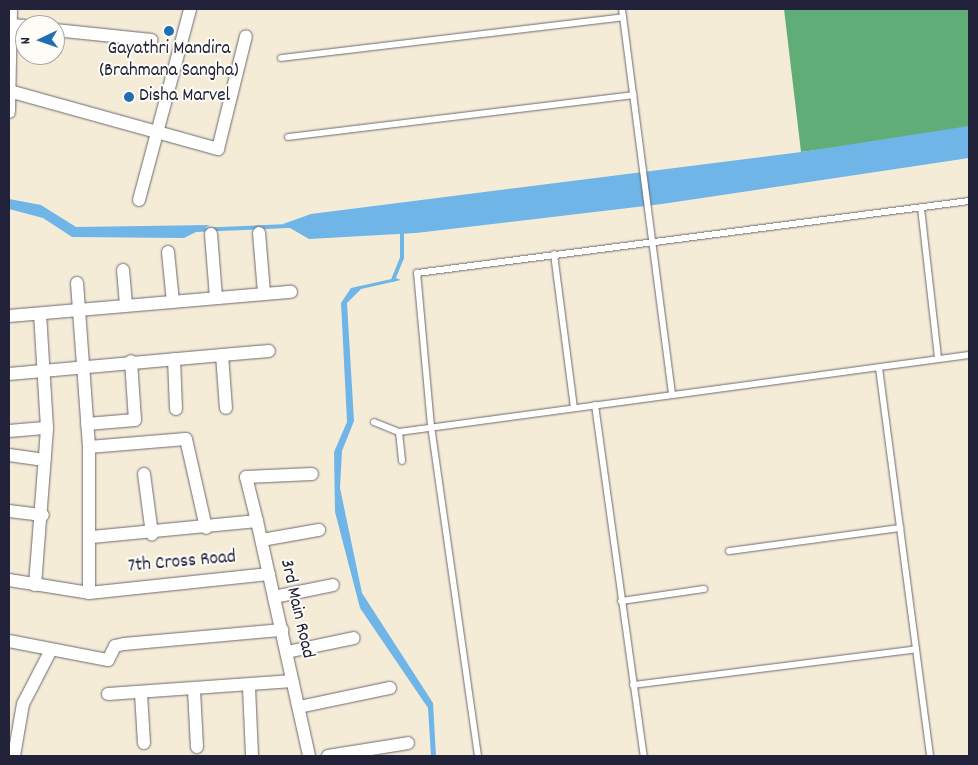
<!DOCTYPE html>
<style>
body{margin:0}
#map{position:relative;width:978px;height:765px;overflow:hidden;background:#f5ecd7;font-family:Dekko,sans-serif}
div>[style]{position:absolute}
.forest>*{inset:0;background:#60ad78}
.water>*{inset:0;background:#70b5e7}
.stream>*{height:4px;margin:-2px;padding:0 2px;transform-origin:2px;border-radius:2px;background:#70b5e7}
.roads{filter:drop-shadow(0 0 1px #6c6972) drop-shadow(0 0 1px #6c6972)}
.service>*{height:6px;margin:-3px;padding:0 3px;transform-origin:3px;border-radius:3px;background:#fff}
.minor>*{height:12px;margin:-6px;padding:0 6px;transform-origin:6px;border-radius:6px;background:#fff}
.dots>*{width:14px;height:14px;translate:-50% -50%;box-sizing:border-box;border:2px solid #fdfcf7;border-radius:50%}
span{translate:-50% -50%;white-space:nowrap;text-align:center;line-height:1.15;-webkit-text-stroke:4px #fdfcf7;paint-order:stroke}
.poi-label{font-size:19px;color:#22223b}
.left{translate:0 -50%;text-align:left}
.street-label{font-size:19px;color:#22223b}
.frame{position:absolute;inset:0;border:10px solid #22223b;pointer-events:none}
.north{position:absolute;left:15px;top:15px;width:50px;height:50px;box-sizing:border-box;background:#fdfcf7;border:1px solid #a5a5ac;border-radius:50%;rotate:267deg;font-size:14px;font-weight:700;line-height:20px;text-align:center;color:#22223b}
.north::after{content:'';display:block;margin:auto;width:18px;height:22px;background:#1f6fb2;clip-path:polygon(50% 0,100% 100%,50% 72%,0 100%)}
</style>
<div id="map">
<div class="forest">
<i style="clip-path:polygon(784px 9px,969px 9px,969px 130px,801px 152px)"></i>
</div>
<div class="water">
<i style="clip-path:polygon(969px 126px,969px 158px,662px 204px,416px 233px,309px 239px,283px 224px,311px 214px,801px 152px)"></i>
<i style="clip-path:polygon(9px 199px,41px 205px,76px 227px,210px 225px,184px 238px,72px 237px,43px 218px,9px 209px)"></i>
<i style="clip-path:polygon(396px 278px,401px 280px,361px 289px,347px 303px,354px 421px,342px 451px,340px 488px,362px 593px,433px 703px,436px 756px,431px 756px,428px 708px,360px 608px,335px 512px,334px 452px,347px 422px,341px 303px,351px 288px)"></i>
</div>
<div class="stream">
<i style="left:196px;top:230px;width:93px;rotate:-2.5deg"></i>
<i style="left:393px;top:280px;width:24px;rotate:-68deg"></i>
<i style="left:402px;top:258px;width:27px;rotate:-90deg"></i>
</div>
<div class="roads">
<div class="service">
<i style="left:622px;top:9px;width:389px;rotate:82.6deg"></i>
<i style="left:281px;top:58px;width:344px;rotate:-6.8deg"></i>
<i style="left:288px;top:137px;width:348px;rotate:-6.9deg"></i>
<i style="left:921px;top:208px;width:150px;rotate:83.5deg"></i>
<i style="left:554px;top:254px;width:155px;rotate:82.6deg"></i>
<i style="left:879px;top:368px;width:391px;rotate:82.5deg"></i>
<i style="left:595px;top:405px;width:354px;rotate:82.1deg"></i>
<i style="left:374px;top:422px;width:27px;rotate:22deg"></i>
<i style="left:399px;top:432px;width:575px;rotate:-7.69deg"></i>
<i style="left:399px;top:432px;width:29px;rotate:84deg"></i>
<i style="left:729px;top:551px;width:173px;rotate:-7.7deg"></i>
<i style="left:621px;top:601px;width:84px;rotate:-8.2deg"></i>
<i style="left:633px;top:685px;width:285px;rotate:-7.2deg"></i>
<i style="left:478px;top:756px;width:333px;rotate:-98.1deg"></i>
<i style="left:431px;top:426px;width:154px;rotate:-95.2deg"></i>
<i style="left:417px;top:273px;width:557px;rotate:-7.43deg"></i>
</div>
<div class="minor">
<i style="left:10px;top:25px;width:15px;rotate:4deg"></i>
<i style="left:55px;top:30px;width:97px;rotate:5.9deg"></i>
<i style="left:9px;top:91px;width:217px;rotate:15.5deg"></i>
<i style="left:218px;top:149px;width:116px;rotate:-76.1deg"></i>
<i style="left:9px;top:112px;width:103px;rotate:-88.9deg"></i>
<i style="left:139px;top:200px;width:198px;rotate:-75deg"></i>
<i style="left:259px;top:233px;width:60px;rotate:85.2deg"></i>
<i style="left:211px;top:234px;width:64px;rotate:85.5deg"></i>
<i style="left:168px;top:252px;width:50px;rotate:84.3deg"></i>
<i style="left:123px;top:270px;width:35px;rotate:85deg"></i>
<i style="left:77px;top:283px;width:164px;rotate:85.8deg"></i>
<i style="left:89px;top:447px;width:146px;rotate:90deg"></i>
<i style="left:9px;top:316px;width:283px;rotate:-4.9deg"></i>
<i style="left:222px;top:355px;width:47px;rotate:-4.9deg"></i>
<i style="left:174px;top:359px;width:50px;rotate:87.7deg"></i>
<i style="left:9px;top:374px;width:214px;rotate:-5.1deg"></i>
<i style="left:222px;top:355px;width:53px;rotate:85.7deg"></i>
<i style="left:87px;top:424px;width:48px;rotate:-4.8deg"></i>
<i style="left:135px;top:420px;width:59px;rotate:-93.9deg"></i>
<i style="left:9px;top:431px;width:38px;rotate:-5deg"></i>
<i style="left:89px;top:447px;width:97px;rotate:-4.7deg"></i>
<i style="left:186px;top:439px;width:91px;rotate:77.3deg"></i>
<i style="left:9px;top:455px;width:36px;rotate:8deg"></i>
<i style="left:144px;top:474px;width:61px;rotate:82.4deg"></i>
<i style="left:9px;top:511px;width:34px;rotate:7deg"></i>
<i style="left:257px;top:521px;width:45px;rotate:-104deg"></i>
<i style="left:246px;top:477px;width:66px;rotate:-2.6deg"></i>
<i style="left:92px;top:537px;width:166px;rotate:-5.5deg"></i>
<i style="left:257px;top:521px;width:241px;rotate:77.5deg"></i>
<i style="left:262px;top:540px;width:58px;rotate:-10deg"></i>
<i style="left:9px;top:580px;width:81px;rotate:9.2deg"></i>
<i style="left:89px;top:593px;width:181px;rotate:-6deg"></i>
<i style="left:35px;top:585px;width:157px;rotate:-85.6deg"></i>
<i style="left:47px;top:428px;width:114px;rotate:-93.5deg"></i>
<i style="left:274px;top:597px;width:60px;rotate:-11.5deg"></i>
<i style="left:9px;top:641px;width:101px;rotate:10.9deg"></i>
<i style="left:108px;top:660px;width:16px;rotate:-63deg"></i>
<i style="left:115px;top:646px;width:9px;rotate:-13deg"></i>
<i style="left:124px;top:644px;width:159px;rotate:-5.1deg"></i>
<i style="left:287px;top:652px;width:68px;rotate:-11.8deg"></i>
<i style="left:249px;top:687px;width:69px;rotate:87.5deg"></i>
<i style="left:194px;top:690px;width:57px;rotate:87deg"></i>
<i style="left:108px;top:694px;width:185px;rotate:-4deg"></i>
<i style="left:141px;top:694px;width:49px;rotate:86.5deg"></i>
<i style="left:299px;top:707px;width:93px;rotate:-11.8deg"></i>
<i style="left:14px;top:756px;width:53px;rotate:-80.2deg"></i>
<i style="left:23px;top:704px;width:61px;rotate:-62.6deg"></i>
<i style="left:328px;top:756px;width:81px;rotate:-9.2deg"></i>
</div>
</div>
<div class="dots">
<i style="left:169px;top:31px;background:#1f6fb2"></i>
<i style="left:129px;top:97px;background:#1f6fb2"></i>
</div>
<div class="poi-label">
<span style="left:169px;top:61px">Gayathri Mandira<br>(Brahmana Sangha)</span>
<span class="left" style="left:139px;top:97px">Disha Marvel</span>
</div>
<div class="street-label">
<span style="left:182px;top:563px;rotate:-5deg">7th Cross Road</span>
<span style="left:296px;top:609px;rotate:77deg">3rd Main Road</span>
</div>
<div class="frame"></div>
<div class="north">N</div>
</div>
